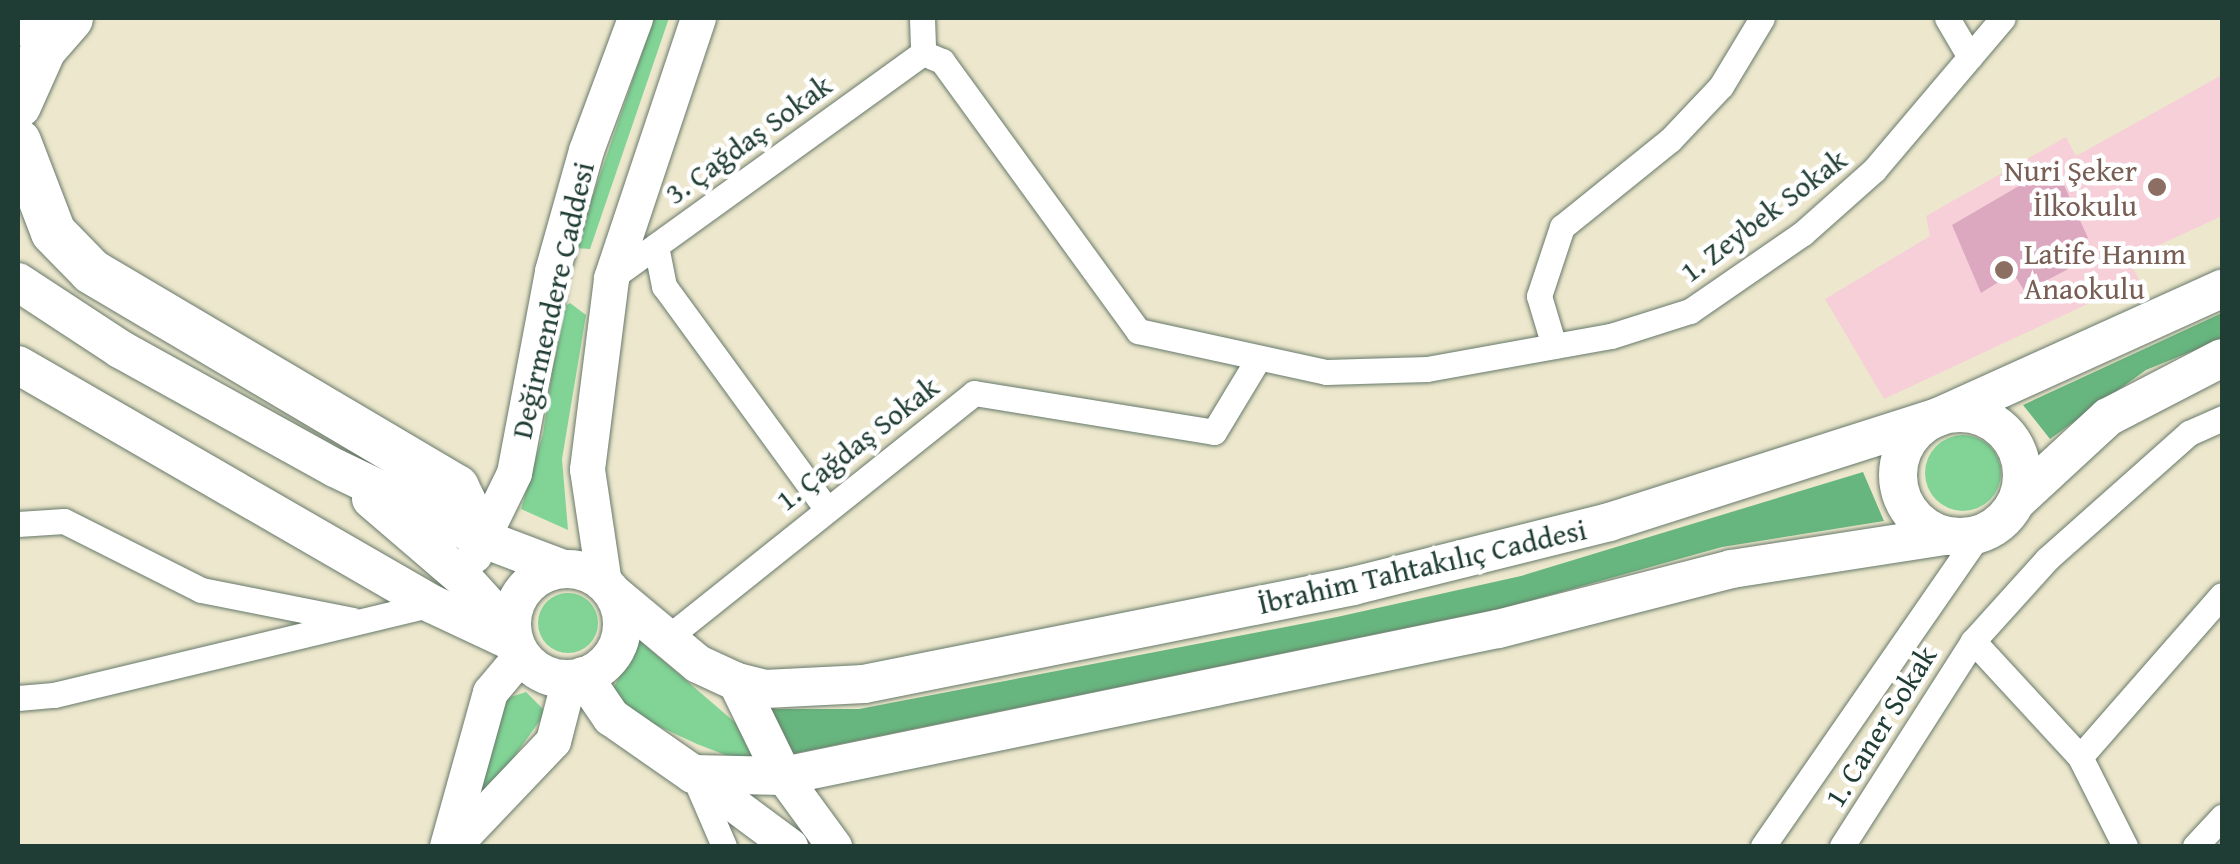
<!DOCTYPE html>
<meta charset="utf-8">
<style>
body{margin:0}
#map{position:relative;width:2240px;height:864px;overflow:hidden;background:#ede8cd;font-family:"Gentium Book Plus",serif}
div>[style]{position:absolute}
.built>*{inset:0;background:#f6cfd8}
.green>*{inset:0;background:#81d496}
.round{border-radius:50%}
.forest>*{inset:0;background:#68b67f}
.building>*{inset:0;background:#dca8c0}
.roads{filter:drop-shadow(0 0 2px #67796a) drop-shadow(0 0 2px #67796a)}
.street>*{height:25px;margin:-12.5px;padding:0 12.5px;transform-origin:12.5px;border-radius:12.5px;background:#fff}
.secondary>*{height:35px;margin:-17.5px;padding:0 17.5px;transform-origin:17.5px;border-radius:17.5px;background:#fff}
.primary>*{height:38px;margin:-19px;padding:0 19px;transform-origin:19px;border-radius:19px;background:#fff}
.primary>.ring{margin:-19px;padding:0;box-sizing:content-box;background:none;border:38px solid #fff;border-radius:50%}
.highway>*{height:45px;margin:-22.5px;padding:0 22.5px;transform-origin:22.5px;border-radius:22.5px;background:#fff}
.dots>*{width:28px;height:28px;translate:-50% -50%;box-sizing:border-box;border:5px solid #fff;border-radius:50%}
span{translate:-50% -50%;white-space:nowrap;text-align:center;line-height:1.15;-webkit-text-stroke:9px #fff;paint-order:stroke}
.street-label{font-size:30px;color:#1f3d34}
.education-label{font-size:30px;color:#785e54}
.right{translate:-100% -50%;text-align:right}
.left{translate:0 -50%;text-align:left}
.frame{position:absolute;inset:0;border:20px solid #1f3d34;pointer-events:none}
</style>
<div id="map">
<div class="built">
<i style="clip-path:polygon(2222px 75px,2222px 216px,2129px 259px,2139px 280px,1884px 399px,1825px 299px,1930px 236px,1926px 216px,2066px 137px,2076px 156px)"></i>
</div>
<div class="green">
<i style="clip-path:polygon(654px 18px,669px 18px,590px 249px,575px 248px)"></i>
<i style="clip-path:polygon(570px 303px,586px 315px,562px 459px,568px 530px,521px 509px,543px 434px,562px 308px)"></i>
<i class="round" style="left:1925px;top:435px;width:76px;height:76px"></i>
<i class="round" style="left:538px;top:593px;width:60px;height:60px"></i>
<i style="clip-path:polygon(638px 639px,745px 731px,752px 755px,741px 761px,697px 744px,643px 719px,611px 693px)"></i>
<i style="clip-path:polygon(526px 692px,546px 712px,476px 810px,505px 699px)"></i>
</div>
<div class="forest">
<i style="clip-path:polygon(2222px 313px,2222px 339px,2146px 370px,2050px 439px,2023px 405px)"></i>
<i style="clip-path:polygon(1863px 472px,1884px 521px,1722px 547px,1503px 608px,792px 754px,765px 709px,859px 709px,1337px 617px,1521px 576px)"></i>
</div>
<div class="building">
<i style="clip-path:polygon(2055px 165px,2088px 238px,2059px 252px,2070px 268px,2025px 292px,2013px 273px,1981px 293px,1952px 225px)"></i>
</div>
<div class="roads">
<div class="street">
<i style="left:922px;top:18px;width:35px;rotate:88deg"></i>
<i style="left:1947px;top:18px;width:45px;rotate:59.5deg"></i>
<i style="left:923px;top:53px;width:21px;rotate:23deg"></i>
<i style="left:942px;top:61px;width:334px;rotate:54deg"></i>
<i style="left:1138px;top:331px;width:192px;rotate:12.3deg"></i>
<i style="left:1326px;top:372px;width:101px;rotate:-1.7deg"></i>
<i style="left:1427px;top:369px;width:187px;rotate:-10.2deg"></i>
<i style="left:1611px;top:336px;width:83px;rotate:-17.6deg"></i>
<i style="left:1690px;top:311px;width:137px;rotate:-34.6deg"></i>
<i style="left:1803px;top:233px;width:95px;rotate:-41.6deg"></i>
<i style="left:1874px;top:170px;width:199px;rotate:-49.7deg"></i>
<i style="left:656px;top:246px;width:41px;rotate:78.7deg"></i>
<i style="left:664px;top:286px;width:275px;rotate:53.9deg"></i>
<i style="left:611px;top:278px;width:385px;rotate:-35.8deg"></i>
<i style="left:1554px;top:346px;width:52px;rotate:-106.7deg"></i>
<i style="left:1539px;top:296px;width:73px;rotate:-71.6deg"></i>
<i style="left:1562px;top:227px;width:139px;rotate:-38.9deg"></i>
<i style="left:1670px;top:140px;width:74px;rotate:-46.6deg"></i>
<i style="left:1721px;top:86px;width:79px;rotate:-58.9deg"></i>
<i style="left:18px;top:524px;width:46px;rotate:-3.7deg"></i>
<i style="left:64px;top:521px;width:153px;rotate:26.7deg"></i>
<i style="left:201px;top:590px;width:154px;rotate:11.2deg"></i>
<i style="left:666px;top:639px;width:394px;rotate:-38.6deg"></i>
<i style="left:974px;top:393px;width:243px;rotate:9.2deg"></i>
<i style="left:1214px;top:432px;width:85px;rotate:-58.9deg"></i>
<i style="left:1973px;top:641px;width:158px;rotate:47.3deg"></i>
<i style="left:2080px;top:757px;width:100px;rotate:63.2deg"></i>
<i style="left:18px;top:698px;width:36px;rotate:-5deg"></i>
<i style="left:54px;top:695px;width:389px;rotate:-13.5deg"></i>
<i style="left:2080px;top:757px;width:215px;rotate:-48.8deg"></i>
<i style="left:693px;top:774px;width:78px;rotate:66.7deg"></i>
<i style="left:1763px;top:846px;width:377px;rotate:-55.3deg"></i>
<i style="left:1842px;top:846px;width:243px;rotate:-57.4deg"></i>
<i style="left:1973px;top:641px;width:110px;rotate:-47.9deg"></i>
<i style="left:2047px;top:559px;width:190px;rotate:-41.6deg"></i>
<i style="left:2189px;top:433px;width:36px;rotate:-24deg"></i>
<i style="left:2195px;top:846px;width:40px;rotate:-47deg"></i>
</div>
<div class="secondary">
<i style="left:474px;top:555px;width:91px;rotate:-64deg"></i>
<i style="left:514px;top:473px;width:206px;rotate:-79.3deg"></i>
<i style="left:552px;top:271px;width:126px;rotate:-74.3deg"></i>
<i style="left:586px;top:150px;width:141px;rotate:-69.6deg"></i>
<i style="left:604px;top:583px;width:115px;rotate:-98.5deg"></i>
<i style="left:587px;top:469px;width:193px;rotate:-82.8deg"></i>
<i style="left:611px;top:278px;width:274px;rotate:-71.5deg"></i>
<i style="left:693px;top:774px;width:121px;rotate:36.6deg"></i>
<i style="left:783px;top:776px;width:87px;rotate:53.9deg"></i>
<i style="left:447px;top:846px;width:160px;rotate:-74.4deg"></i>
<i style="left:490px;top:692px;width:48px;rotate:-50deg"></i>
<i style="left:453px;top:846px;width:145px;rotate:-46.4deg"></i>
<i style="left:553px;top:741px;width:64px;rotate:-75.5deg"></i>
</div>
<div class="primary">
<i style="left:18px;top:282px;width:122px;rotate:33.3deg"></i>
<i style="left:120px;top:349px;width:246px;rotate:29deg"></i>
<i style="left:335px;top:468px;width:162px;rotate:25.6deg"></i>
<i style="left:481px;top:538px;width:88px;rotate:20.7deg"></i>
<i style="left:18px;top:365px;width:478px;rotate:30deg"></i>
<i style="left:432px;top:604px;width:92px;rotate:25.2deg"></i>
<i class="ring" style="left:1898px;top:413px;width:86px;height:86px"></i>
<i style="left:371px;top:499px;width:123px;rotate:40.7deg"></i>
<i style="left:464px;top:579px;width:72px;rotate:47.8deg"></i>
<i style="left:2017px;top:501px;width:124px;rotate:-42.7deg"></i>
<i style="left:2108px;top:417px;width:128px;rotate:-27.4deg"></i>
<i class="ring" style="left:512px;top:569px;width:72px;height:72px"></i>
<i style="left:614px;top:594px;width:109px;rotate:39.8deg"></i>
<i style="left:698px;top:664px;width:43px;rotate:24.8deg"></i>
<i style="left:737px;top:682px;width:29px;rotate:14deg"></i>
<i style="left:765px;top:689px;width:99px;rotate:-2.9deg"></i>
<i style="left:864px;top:684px;width:499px;rotate:-11.3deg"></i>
<i style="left:1353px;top:586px;width:264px;rotate:-14deg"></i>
<i style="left:1609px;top:522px;width:345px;rotate:-17.7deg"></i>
<i style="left:1938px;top:417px;width:312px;rotate:-24.3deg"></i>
<i style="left:583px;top:676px;width:50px;rotate:55.7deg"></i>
<i style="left:611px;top:717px;width:100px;rotate:34.8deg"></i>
<i style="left:693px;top:774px;width:90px;rotate:1.3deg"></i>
<i style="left:783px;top:776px;width:730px;rotate:-11.62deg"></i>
<i style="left:1498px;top:629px;width:241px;rotate:-14.4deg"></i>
<i style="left:1731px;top:569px;width:215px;rotate:-8.8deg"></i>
<i style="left:737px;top:682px;width:105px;rotate:63.9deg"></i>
</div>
<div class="highway">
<i style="left:18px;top:23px;width:7px;rotate:-45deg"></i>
<i style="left:18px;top:105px;width:61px;rotate:-65.9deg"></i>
<i style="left:43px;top:49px;width:41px;rotate:-48.9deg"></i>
<i style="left:18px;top:141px;width:97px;rotate:69deg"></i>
<i style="left:53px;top:232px;width:54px;rotate:45.7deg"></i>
<i style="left:91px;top:271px;width:424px;rotate:30.6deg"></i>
<i style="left:456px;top:487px;width:57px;rotate:63.9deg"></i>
</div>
</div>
<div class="dots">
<i style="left:2157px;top:187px;background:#8d6e63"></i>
<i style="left:2004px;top:270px;background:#8d6e63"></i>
</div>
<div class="street-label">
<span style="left:748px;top:139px;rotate:-36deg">3. Çağdaş Sokak</span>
<span style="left:1763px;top:215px;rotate:-37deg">1. Zeybek Sokak</span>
<span style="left:552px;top:300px;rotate:-77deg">Değirmendere Caddesi</span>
<span style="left:857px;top:443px;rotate:-38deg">1. Çağdaş Sokak</span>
<span style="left:1422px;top:566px;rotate:-13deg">İbrahim Tahtakılıç Caddesi</span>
<span style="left:1880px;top:726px;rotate:-58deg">1. Caner Sokak</span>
</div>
<div class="education-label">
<span class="right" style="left:2137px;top:187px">Nuri Şeker<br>İlkokulu</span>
<span class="left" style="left:2024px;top:270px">Latife Hanım<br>Anaokulu</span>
</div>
<div class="frame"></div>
</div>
